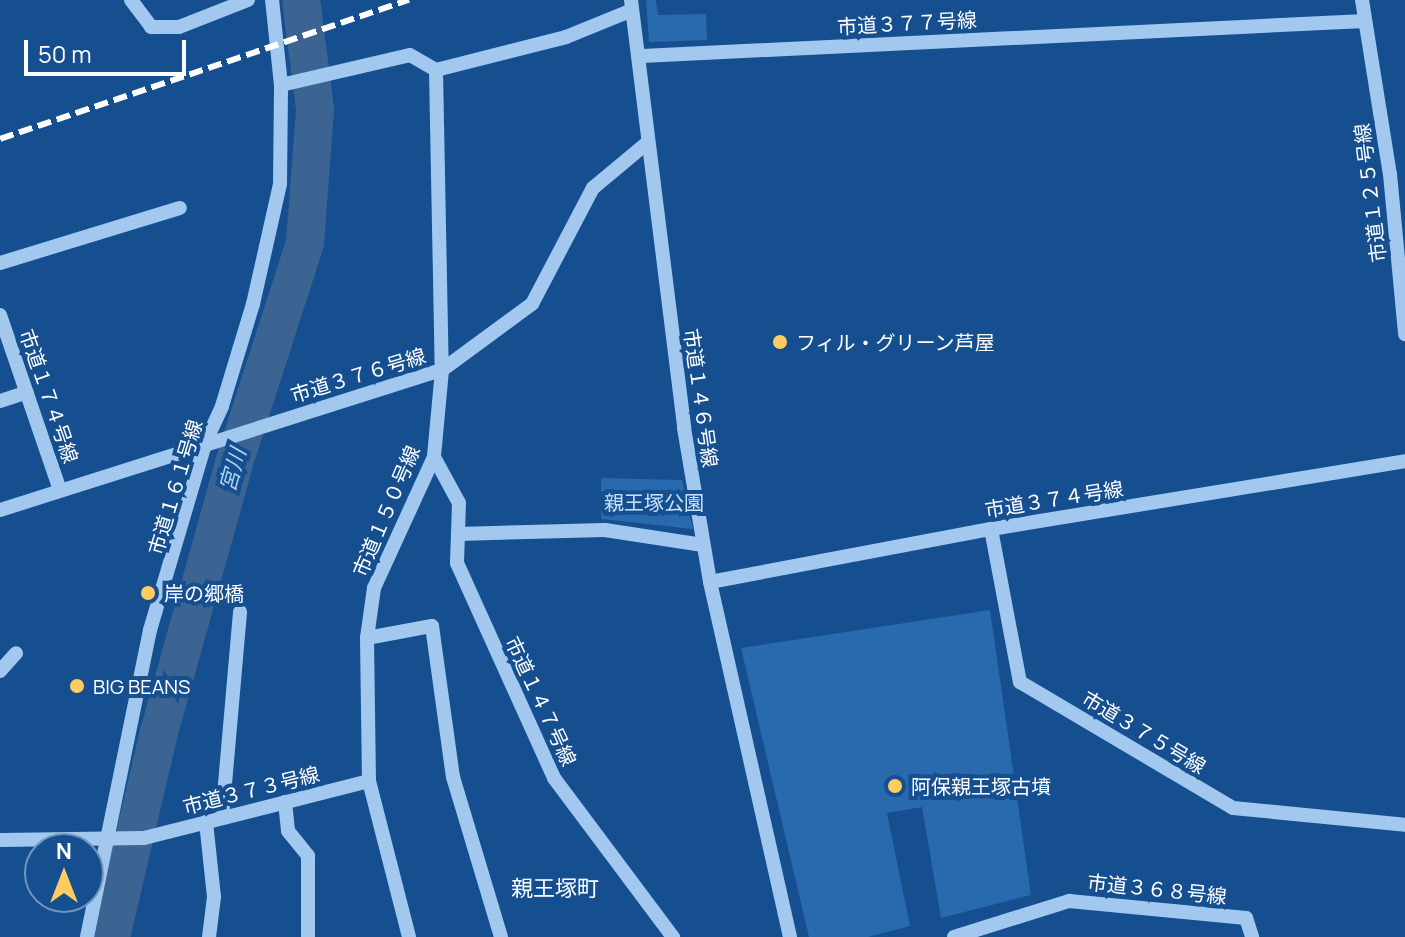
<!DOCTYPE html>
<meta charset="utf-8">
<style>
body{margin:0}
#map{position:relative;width:1405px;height:937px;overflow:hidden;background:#164f8f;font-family:Manrope,"Noto Sans JP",sans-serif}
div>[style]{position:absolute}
.green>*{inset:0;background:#2969ad}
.river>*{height:38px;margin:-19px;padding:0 19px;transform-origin:19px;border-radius:19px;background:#3b6493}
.minor>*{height:14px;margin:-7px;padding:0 7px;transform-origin:7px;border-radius:7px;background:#a2c8f0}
.rail>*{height:6px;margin-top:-3px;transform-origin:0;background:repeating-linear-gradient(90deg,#fff 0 14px,transparent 0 20px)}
.dots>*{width:22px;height:22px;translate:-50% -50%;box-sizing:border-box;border:4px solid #164f8f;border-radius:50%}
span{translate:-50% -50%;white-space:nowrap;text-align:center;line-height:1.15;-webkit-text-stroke:8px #164f8f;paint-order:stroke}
.street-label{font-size:20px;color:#fff}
.poi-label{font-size:20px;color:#fff}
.left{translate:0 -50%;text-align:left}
.park-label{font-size:20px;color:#c9e1fb}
.water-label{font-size:22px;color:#aed2f7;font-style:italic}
.neighbourhood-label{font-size:22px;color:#fff}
.north{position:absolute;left:24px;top:833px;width:80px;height:80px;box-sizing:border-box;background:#164f8f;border:2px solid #7395bc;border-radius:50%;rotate:0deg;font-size:22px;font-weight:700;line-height:32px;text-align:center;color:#fff}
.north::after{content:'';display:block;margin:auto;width:28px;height:36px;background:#ffcc61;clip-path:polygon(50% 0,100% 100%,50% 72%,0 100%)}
.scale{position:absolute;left:24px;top:40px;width:162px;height:36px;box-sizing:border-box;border:4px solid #fff;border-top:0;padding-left:10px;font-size:24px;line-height:28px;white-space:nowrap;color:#fff;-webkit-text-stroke:6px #164f8f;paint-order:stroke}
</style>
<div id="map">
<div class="green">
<i style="clip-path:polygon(646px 0,656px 0,658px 15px,706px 14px,707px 40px,649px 42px)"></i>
<i style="clip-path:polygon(601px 478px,682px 480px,693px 529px,601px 519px)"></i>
<i style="clip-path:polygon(990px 610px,1031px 895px,941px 918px,922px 807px,887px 813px,910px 926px,868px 937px,809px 937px,741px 648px)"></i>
</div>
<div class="river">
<i style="left:111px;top:937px;width:206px;rotate:-76.8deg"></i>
<i style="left:158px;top:736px;width:283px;rotate:-74.4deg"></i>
<i style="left:234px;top:463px;width:231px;rotate:-72.1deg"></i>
<i style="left:305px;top:243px;width:134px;rotate:-85.7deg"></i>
<i style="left:315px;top:109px;width:110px;rotate:-97.3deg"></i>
</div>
<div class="minor">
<i style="left:131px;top:0;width:34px;rotate:53deg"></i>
<i style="left:151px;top:27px;width:28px"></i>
<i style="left:179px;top:27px;width:74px;rotate:-21.4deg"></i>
<i style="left:631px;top:0;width:431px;rotate:82.9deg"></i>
<i style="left:684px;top:428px;width:156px;rotate:80.4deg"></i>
<i style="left:710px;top:582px;width:364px;rotate:77.3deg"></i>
<i style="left:1362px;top:0;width:176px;rotate:80.9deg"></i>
<i style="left:1390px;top:174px;width:161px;rotate:84.6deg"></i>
<i style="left:642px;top:56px;width:724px;rotate:-2.77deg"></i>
<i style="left:436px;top:70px;width:134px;rotate:-14.2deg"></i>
<i style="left:566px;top:37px;width:71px;rotate:-22.2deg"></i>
<i style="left:281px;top:85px;width:132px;rotate:-13.1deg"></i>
<i style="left:410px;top:55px;width:30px;rotate:30deg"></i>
<i style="left:436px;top:70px;width:300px;rotate:88.9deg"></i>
<i style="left:442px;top:370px;width:87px;rotate:95.3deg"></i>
<i style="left:434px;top:457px;width:144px;rotate:114.6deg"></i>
<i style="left:374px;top:588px;width:50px;rotate:98deg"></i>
<i style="left:367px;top:638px;width:143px;rotate:89.2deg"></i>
<i style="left:369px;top:781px;width:161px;rotate:75.6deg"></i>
<i style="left:0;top:263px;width:188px;rotate:-17deg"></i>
<i style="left:0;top:315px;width:185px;rotate:71.1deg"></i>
<i style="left:0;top:401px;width:28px;rotate:-18deg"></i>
<i style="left:434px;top:457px;width:52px;rotate:61.5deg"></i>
<i style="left:459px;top:503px;width:60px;rotate:91.9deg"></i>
<i style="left:457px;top:563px;width:236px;rotate:65.7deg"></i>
<i style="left:554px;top:778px;width:199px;rotate:53.2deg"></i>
<i style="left:0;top:510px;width:464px;rotate:-17.6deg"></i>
<i style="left:442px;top:370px;width:112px;rotate:-36.3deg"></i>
<i style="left:532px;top:304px;width:131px;rotate:-62.3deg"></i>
<i style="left:593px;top:188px;width:70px;rotate:-39.8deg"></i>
<i style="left:991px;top:529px;width:156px;rotate:79.3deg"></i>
<i style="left:1020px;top:682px;width:247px;rotate:30.6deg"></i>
<i style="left:1233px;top:808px;width:173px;rotate:5.6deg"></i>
<i style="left:458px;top:534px;width:147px;rotate:-1.6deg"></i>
<i style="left:605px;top:530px;width:99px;rotate:8.7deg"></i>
<i style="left:710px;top:582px;width:286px;rotate:-10.7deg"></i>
<i style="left:991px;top:529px;width:420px;rotate:-9.3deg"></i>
<i style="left:367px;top:638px;width:66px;rotate:-10.5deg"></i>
<i style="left:432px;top:626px;width:152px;rotate:82.1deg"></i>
<i style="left:453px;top:777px;width:167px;rotate:73.3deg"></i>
<i style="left:0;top:671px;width:24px;rotate:-48deg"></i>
<i style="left:285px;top:802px;width:29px;rotate:84deg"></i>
<i style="left:288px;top:831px;width:32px;rotate:51deg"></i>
<i style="left:308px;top:856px;width:81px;rotate:90deg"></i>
<i style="left:222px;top:818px;width:207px;rotate:-85deg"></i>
<i style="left:206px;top:822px;width:75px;rotate:83.9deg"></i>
<i style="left:214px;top:897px;width:40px;rotate:97.1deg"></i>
<i style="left:0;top:840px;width:144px;rotate:-0.8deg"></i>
<i style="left:144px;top:838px;width:232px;rotate:-14.2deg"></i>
<i style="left:87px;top:937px;width:313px;rotate:-78.4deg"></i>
<i style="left:150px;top:630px;width:197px;rotate:-73.5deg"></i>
<i style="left:206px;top:441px;width:38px;rotate:-65deg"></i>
<i style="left:222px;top:406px;width:107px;rotate:-73.1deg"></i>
<i style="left:253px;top:304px;width:123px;rotate:-77.3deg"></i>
<i style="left:280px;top:184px;width:99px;rotate:-89.4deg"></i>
<i style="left:281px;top:85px;width:85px;rotate:-96deg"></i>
<i style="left:954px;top:937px;width:121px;rotate:-17.4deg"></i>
<i style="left:1069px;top:901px;width:178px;rotate:5.5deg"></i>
<i style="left:1246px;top:918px;width:20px;rotate:72deg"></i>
</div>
<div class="rail">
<i style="left:0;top:139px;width:432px;rotate:-18.8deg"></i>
</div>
<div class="dots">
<i style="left:780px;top:342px;background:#ffcc61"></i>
<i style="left:148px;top:593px;background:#ffcc61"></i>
<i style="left:77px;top:686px;background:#ffcc61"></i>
<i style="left:895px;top:786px;background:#ffcc61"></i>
</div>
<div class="street-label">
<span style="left:907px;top:23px;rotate:-3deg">市道３７７号線</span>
<span style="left:1370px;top:193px;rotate:-97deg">市道１２５号線</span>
<span style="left:358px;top:375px;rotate:-17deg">市道３７６号線</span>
<span style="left:49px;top:396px;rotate:71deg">市道１７４号線</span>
<span style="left:701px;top:398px;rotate:82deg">市道１４６号線</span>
<span style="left:175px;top:487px;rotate:-73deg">市道１６１号線</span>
<span style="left:1054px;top:499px;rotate:-9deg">市道３７４号線</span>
<span style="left:386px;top:511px;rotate:-67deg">市道１５０号線</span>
<span style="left:541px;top:701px;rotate:65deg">市道１４７号線</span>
<span style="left:1144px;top:732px;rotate:31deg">市道３７５号線</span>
<span style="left:251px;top:790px;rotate:-14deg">市道３７３号線</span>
<span style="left:1157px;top:889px;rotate:6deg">市道３６８号線</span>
</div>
<div class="poi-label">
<span class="left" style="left:796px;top:342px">フィル・グリーン芦屋</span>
<span class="left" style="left:164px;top:593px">岸の郷橋</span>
<span class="left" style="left:93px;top:686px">BIG BEANS</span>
<span class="left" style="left:911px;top:786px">阿保親王塚古墳</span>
</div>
<div class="park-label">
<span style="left:654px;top:502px">親王塚公園</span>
</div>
<div class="water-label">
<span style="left:233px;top:470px;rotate:-74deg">宮川</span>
</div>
<div class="neighbourhood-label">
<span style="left:555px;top:889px">親王塚町</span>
</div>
<div class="north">N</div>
<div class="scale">50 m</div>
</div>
